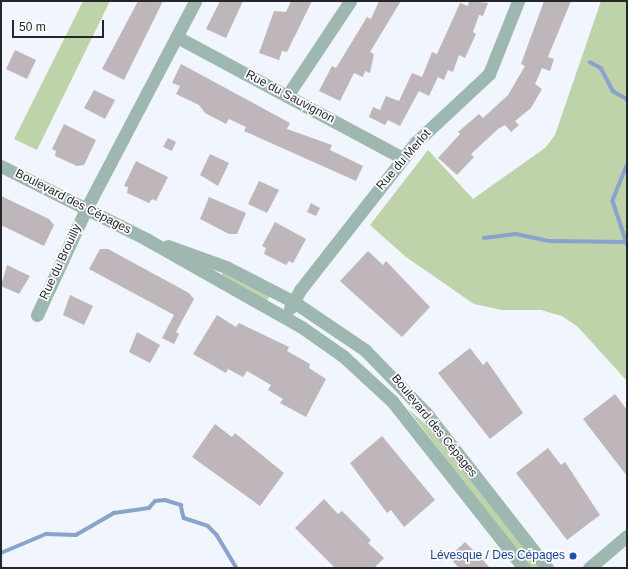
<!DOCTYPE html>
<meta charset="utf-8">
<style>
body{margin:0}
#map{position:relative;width:628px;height:569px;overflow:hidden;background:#f0f5fe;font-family:Arial,sans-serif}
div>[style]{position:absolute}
.green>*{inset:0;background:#bed3aa}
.stream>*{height:3.5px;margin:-1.75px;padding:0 1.75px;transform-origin:1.75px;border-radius:1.75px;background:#89a3cc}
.building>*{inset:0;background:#bfb6bb}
.minor>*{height:13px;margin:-6.5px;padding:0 6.5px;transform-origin:6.5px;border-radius:6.5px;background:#9eb8b1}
.dots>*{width:11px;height:11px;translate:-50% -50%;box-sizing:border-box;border:2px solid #fff;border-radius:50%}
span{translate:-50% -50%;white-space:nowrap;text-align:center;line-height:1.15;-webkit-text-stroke:3.5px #fff;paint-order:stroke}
.street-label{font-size:12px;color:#242629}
.transit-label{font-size:12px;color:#164399}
.right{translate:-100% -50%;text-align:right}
.frame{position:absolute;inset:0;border:2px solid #242629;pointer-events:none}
.scale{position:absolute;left:12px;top:20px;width:92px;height:18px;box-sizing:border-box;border:2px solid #242629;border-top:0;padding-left:5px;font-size:12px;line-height:14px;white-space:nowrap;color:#242629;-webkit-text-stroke:3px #fff;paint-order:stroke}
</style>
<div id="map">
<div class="green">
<i style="clip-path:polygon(83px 1px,110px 1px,37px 150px,14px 139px)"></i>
<i style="clip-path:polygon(601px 1px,627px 1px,627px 381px,578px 327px,562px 316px,541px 310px,502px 310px,474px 304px,406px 257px,370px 225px,428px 150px,473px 199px,545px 148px,555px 135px)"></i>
<i style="clip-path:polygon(224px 271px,270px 295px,266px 303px,220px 278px)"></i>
<i style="clip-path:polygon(408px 409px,430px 428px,540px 568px,529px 568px)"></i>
</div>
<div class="stream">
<i style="left:590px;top:62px;width:13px;rotate:29deg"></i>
<i style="left:601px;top:68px;width:26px;rotate:62deg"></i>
<i style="left:613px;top:91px;width:16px;rotate:30deg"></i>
<i style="left:627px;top:166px;width:38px;rotate:112deg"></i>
<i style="left:613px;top:201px;width:44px;rotate:71.6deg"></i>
<i style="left:484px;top:238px;width:32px;rotate:-7deg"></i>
<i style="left:516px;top:234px;width:35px;rotate:12deg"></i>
<i style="left:550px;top:241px;width:77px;rotate:0.7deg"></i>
<i style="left:1px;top:553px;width:49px;rotate:-22.9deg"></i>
<i style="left:46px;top:534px;width:30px;rotate:2deg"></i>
<i style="left:76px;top:535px;width:44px;rotate:-30.1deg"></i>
<i style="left:114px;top:513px;width:35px;rotate:-8deg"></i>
<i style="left:149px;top:508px;width:9px;rotate:-49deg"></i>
<i style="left:155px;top:501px;width:10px;rotate:-6deg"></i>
<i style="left:165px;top:500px;width:17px;rotate:17deg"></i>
<i style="left:181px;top:505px;width:13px;rotate:77deg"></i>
<i style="left:184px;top:518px;width:25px;rotate:18deg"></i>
<i style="left:208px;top:526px;width:13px;rotate:45deg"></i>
<i style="left:217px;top:535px;width:39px;rotate:59deg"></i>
</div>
<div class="building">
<i style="clip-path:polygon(138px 1px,163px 1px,124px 80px,102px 69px)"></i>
<i style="clip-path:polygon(220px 1px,243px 1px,226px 38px,206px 29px)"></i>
<i style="clip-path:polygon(291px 1px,312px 1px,287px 52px,282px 51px,279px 60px,259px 53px,274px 11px,286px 12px)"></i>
<i style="clip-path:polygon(379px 1px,401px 1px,370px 52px,374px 54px,370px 73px,365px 71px,363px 77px,354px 73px,340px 101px,319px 91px,332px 66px,336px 68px,367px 17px,371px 19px)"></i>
<i style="clip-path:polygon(469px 1px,488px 3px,483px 16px,479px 15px,473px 32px,476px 34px,465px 58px,459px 55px,453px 72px,448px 70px,444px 80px,438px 77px,429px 96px,419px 91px,400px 126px,388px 120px,385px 125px,369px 117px,373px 107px,380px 110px,386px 96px,399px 101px,412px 73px,422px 77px,432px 52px,437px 54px,460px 3px,468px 6px)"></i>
<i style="clip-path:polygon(544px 1px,571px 1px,548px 57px,554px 59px,550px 71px,542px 68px,535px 84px,542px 89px,531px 108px,515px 121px,519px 125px,511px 132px,505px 125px,498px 129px,471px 154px,474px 157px,457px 175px,438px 158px,460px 134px,458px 132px,479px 114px,483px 118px,508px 95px,525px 66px,521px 64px)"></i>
<i style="clip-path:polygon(15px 50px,36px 60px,27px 79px,6px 69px)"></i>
<i style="clip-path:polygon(181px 64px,290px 123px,287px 129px,332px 145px,330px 150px,363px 166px,356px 181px,244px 131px,246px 127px,229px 119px,226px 124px,205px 113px,199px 105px,176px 94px,180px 86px,172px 83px)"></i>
<i style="clip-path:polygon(94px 90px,115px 100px,105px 119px,84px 108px)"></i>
<i style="clip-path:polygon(64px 124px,96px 140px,84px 165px,77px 166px,55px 156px,56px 151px,52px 149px)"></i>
<i style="clip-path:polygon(168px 138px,176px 142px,172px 151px,163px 147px)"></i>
<i style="clip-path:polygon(210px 154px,229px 163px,218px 186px,200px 175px)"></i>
<i style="clip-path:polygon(136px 161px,168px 177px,156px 201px,152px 199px,149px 203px,127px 193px,128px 187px,124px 186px)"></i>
<i style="clip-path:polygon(259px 181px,279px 190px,267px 213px,248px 204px)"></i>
<i style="clip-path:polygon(1px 196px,49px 219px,54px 225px,44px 246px,1px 225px)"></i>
<i style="clip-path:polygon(209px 197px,246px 213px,237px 234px,229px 234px,200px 219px)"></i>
<i style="clip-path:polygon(311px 203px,320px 208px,316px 216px,307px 212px)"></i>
<i style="clip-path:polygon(275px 222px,306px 239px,293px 263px,289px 261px,286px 265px,264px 254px,266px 248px,262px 246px)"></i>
<i style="clip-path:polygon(100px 249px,108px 249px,189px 293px,194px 299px,176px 332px,179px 334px,174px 344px,162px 338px,174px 315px,89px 269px)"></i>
<i style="clip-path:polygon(368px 251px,383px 265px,386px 261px,430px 307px,402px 337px,340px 281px)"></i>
<i style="clip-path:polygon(7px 265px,30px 276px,19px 294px,1px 286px)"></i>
<i style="clip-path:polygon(70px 295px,93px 306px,84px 325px,63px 315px)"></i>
<i style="clip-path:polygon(217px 315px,236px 327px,239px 323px,289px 347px,287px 351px,310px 364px,309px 368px,326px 379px,306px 417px,280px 403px,283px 399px,268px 390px,271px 385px,247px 371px,243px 377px,228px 369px,226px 373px,193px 354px)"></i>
<i style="clip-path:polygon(137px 332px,160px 345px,150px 363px,129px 352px)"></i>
<i style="clip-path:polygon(470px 348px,483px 365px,487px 361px,523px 413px,490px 439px,438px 373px)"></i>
<i style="clip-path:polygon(615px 394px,627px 410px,627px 476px,583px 419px)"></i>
<i style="clip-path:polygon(215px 424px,232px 437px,235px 433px,284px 473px,260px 506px,192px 457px)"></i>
<i style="clip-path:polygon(382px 436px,435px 500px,404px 527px,391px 510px,387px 513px,350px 463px)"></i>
<i style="clip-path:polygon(548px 448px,561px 465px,565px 462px,600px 515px,567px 540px,516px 473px)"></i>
<i style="clip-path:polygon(324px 499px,338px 514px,342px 511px,371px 540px,368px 543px,384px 558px,374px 568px,335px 568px,295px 528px)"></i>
<i style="clip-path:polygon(465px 542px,483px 560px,490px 568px,459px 568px,449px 557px)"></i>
</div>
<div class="minor">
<i style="left:177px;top:37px;width:256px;rotate:28.2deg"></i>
<i style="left:287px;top:96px;width:114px;rotate:-56.4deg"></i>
<i style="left:1px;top:166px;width:162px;rotate:26.7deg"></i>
<i style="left:146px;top:239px;width:180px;rotate:29.5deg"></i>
<i style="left:303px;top:328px;width:49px;rotate:35deg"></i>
<i style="left:343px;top:356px;width:67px;rotate:42.6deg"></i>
<i style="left:392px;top:401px;width:213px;rotate:51.7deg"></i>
<i style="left:168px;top:246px;width:62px;rotate:19.9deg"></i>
<i style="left:226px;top:267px;width:76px;rotate:27.2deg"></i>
<i style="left:294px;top:302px;width:86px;rotate:34.1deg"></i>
<i style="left:365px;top:350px;width:88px;rotate:45.9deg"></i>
<i style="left:426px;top:413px;width:197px;rotate:52deg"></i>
<i style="left:290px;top:308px;width:21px;rotate:-61deg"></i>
<i style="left:300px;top:290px;width:188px;rotate:-51.9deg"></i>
<i style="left:416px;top:142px;width:100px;rotate:-43deg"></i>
<i style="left:489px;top:74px;width:79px;rotate:-68.3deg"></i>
<i style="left:37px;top:315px;width:117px;rotate:-65.2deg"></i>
<i style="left:86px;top:209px;width:235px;rotate:-62.3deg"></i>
<i style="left:589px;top:568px;width:50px;rotate:-40.1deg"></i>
</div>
<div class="dots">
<i style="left:573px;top:556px;background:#1a4fb4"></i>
</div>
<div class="street-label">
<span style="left:290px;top:97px;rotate:28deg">Rue du Sauvignon</span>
<span style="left:404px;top:160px;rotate:-49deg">Rue du Merlot</span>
<span style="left:73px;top:202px;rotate:27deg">Boulevard des Cépages</span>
<span style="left:61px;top:262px;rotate:-65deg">Rue du Brouilly</span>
<span style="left:434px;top:426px;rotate:51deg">Boulevard des Cépages</span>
</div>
<div class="transit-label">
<span class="right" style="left:565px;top:556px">Lévesque / Des Cépages</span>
</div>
<div class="frame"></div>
<div class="scale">50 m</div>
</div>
